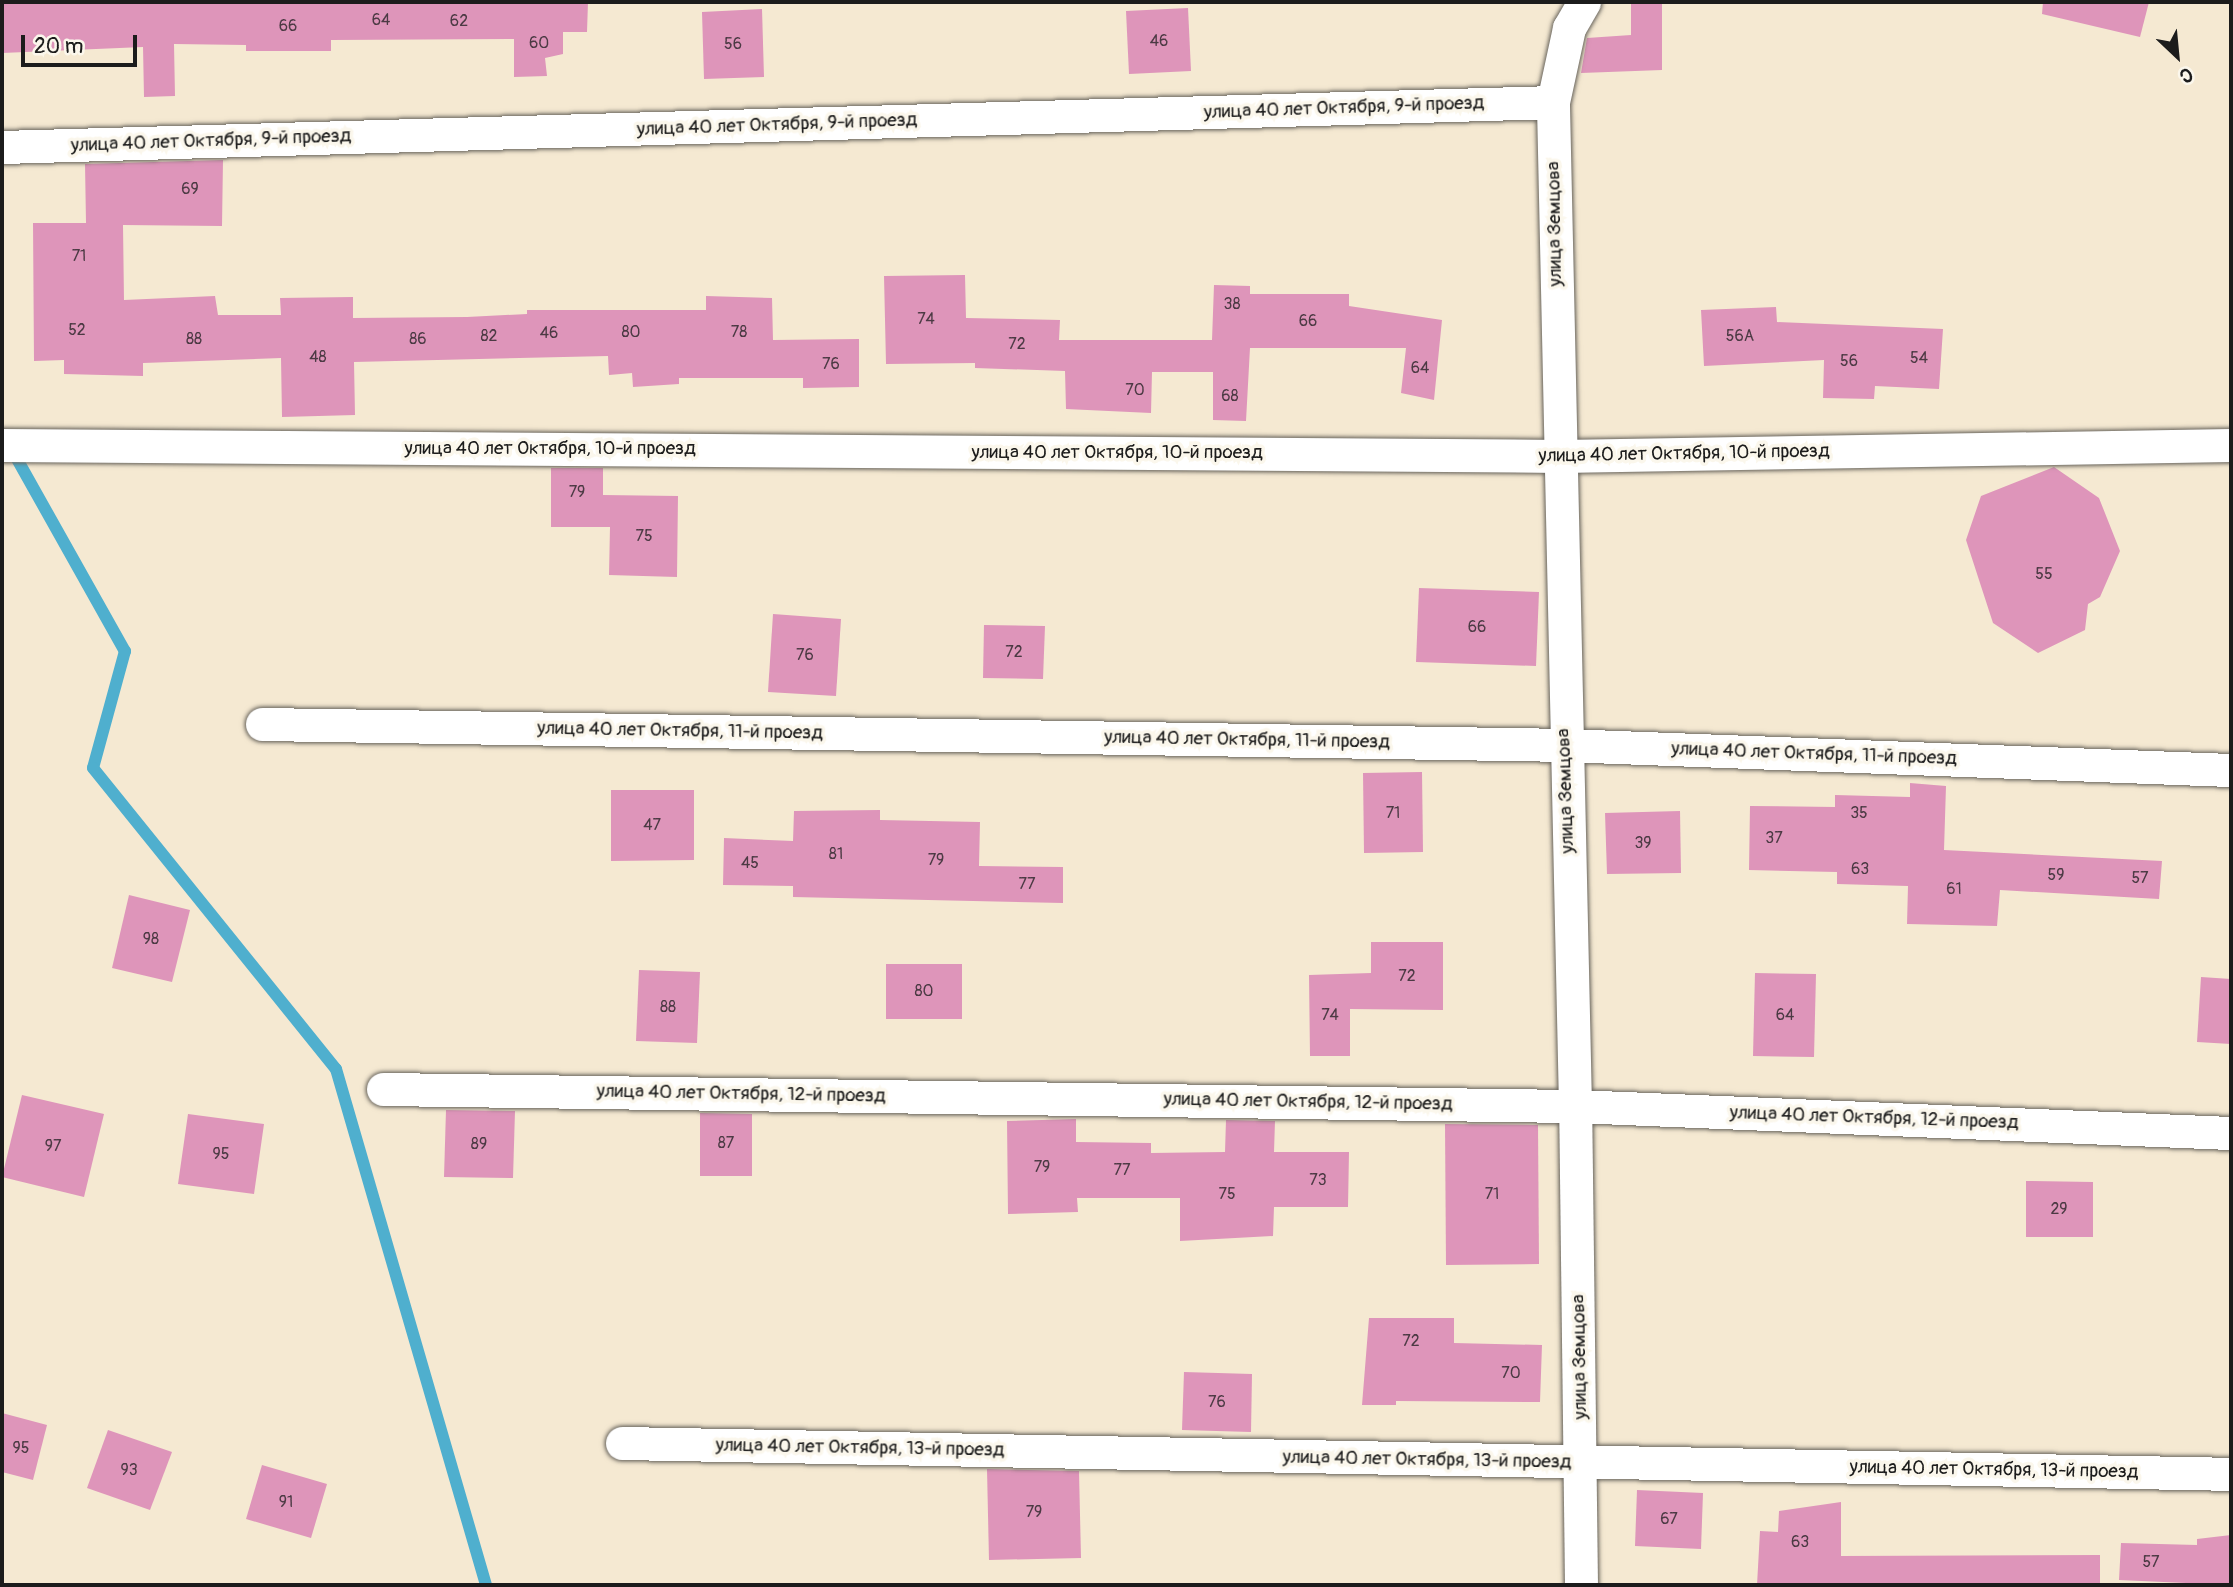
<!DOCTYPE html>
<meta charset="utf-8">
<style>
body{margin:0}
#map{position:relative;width:2233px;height:1587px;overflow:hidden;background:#f5e9d2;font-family:Pangolin,sans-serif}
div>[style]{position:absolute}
.stream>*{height:12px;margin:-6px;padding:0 6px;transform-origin:6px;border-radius:6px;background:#4fafce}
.building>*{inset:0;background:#de95ba}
.roads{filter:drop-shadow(0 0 2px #68645c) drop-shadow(0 0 2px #68645c)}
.street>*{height:33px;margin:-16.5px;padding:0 16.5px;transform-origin:16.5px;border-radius:16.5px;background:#fff}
span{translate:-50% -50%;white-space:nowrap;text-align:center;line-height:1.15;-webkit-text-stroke:7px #fbf7ec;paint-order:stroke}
.number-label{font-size:16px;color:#4c3a44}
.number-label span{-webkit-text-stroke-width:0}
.street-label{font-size:19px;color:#1c1c1c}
.frame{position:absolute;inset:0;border:4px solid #1c1c1c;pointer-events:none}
.north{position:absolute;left:2142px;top:21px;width:70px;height:70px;-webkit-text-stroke:5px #fbf7ec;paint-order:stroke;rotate:154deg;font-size:19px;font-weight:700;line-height:28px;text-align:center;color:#1c1c1c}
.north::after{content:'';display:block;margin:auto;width:24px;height:32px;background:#1c1c1c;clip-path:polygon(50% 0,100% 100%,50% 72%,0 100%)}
.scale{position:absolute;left:21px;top:35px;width:116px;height:32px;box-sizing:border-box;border:4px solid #1c1c1c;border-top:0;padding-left:9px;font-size:21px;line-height:24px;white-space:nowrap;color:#1c1c1c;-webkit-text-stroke:5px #fbf7ec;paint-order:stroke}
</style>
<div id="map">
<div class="stream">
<i style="left:12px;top:450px;width:231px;rotate:60.7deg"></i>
<i style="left:125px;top:651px;width:121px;rotate:105.3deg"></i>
<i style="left:93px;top:768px;width:387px;rotate:51.1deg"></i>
<i style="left:336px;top:1069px;width:537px;rotate:73.79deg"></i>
</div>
<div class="building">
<i style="clip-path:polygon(2px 2px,588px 2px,587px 32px,563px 32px,563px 54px,545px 58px,547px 76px,514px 77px,514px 39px,331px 40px,331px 51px,246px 51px,246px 45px,174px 44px,175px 96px,144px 97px,143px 47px,2px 53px)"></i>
<i style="clip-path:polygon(1631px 2px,1662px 2px,1662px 70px,1581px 73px,1587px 38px,1631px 35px)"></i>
<i style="clip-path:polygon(2043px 2px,2149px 2px,2140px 37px,2042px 14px)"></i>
<i style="clip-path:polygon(1188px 8px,1191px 71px,1129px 74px,1126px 11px)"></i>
<i style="clip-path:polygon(762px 9px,764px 77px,704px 79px,702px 12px)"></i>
<i style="clip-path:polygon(223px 160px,222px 226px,123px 225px,124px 300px,215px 296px,218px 315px,281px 315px,280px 298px,353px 297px,353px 318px,467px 317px,527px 314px,527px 310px,706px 310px,706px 296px,772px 298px,773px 340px,859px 339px,859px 387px,803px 388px,803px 378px,679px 378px,679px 384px,633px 387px,632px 373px,609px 375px,608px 356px,354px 362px,355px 415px,282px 417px,281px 358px,143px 363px,143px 376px,64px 374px,64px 360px,34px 361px,33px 223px,86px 223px,85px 164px)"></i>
<i style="clip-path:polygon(965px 275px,966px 318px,1060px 320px,1059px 340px,1212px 340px,1214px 285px,1250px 286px,1250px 294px,1349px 294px,1349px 306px,1442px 320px,1434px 400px,1401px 393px,1406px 348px,1250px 348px,1246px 421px,1213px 420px,1213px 372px,1152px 372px,1151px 413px,1066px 409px,1065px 371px,975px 368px,975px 363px,886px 364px,884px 276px)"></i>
<i style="clip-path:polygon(1776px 307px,1777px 322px,1943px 329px,1939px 389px,1875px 386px,1874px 399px,1823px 398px,1824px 360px,1704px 366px,1701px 310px)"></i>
<i style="clip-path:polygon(2054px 467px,2099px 498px,2120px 551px,2100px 597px,2088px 604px,2085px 630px,2038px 653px,1993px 623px,1966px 540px,1981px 496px)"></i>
<i style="clip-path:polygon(551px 468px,603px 468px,603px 495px,678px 496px,677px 577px,609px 575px,610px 527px,551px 527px)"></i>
<i style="clip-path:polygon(1419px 588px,1539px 592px,1536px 666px,1416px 662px)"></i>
<i style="clip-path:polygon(773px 614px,841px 619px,836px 696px,768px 692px)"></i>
<i style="clip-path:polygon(984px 625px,1045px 626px,1043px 679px,983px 678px)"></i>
<i style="clip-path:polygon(1422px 772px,1423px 852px,1364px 853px,1363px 773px)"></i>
<i style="clip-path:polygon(1910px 783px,1946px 786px,1944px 850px,2162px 861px,2159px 899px,2000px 890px,1997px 926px,1907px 924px,1908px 886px,1837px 884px,1837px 872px,1749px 870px,1750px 806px,1835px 807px,1835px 795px,1910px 797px)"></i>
<i style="clip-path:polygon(611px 790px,694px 790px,694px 860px,611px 861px)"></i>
<i style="clip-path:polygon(880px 810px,880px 820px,980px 822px,979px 866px,1063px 867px,1063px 903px,793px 897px,793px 886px,723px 885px,724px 838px,793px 841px,794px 811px)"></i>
<i style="clip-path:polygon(1680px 811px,1681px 873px,1607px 874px,1605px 813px)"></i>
<i style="clip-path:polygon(129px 895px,190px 910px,172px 982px,112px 968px)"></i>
<i style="clip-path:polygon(1371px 942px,1443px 942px,1443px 1010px,1350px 1009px,1350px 1056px,1310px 1056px,1309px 975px,1371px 973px)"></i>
<i style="clip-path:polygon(886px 964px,962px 964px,962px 1019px,886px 1019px)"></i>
<i style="clip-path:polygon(639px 970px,700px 972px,697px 1043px,636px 1041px)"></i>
<i style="clip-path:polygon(1755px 973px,1816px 974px,1814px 1057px,1753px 1056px)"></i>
<i style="clip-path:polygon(2201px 977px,2231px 979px,2231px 1044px,2197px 1042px)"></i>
<i style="clip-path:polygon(22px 1095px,104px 1114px,84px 1197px,2px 1177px)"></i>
<i style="clip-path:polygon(446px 1110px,515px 1111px,513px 1178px,444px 1177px)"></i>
<i style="clip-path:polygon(700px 1113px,752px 1114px,752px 1176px,700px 1176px)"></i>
<i style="clip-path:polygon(188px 1114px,264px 1124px,254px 1194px,178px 1184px)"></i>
<i style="clip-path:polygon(1076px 1119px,1076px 1142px,1151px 1143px,1151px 1153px,1225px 1152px,1226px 1120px,1275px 1121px,1274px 1152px,1349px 1152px,1348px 1207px,1274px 1207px,1273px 1236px,1180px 1241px,1180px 1198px,1077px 1198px,1078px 1212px,1008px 1214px,1007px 1121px)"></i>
<i style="clip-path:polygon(1445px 1124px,1538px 1125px,1539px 1264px,1446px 1265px)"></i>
<i style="clip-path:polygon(2026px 1181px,2093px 1182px,2093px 1237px,2026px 1237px)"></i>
<i style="clip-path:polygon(1369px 1318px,1454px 1318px,1454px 1343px,1542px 1345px,1540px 1402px,1396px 1401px,1396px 1405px,1362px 1405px)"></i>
<i style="clip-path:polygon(1184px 1372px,1252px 1374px,1251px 1432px,1182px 1430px)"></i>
<i style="clip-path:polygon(2px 1413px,47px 1425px,33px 1480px,2px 1472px)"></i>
<i style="clip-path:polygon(108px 1430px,172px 1452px,150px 1510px,87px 1488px)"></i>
<i style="clip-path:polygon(262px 1465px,327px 1484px,311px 1538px,246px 1519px)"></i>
<i style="clip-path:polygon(987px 1469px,1079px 1471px,1081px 1558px,989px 1560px)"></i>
<i style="clip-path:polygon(1637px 1490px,1703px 1493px,1701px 1549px,1635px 1546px)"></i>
<i style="clip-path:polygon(1841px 1502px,1841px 1556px,2100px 1555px,2100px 1585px,1757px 1585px,1760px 1531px,1778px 1532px,1779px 1511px)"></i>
<i style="clip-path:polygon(2231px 1535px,2231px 1585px,2119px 1580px,2121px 1543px,2197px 1545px,2197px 1539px)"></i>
</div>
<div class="roads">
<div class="street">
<i style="left:2px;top:147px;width:1552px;rotate:-1.66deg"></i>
<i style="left:2px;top:445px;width:1558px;rotate:0.4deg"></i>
<i style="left:1560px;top:456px;width:671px;rotate:-0.94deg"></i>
<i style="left:262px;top:724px;width:1302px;rotate:0.92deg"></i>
<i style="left:1564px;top:745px;width:667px;rotate:2.15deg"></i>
<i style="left:383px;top:1089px;width:1192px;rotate:0.82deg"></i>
<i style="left:1575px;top:1106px;width:657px;rotate:2.36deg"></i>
<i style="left:622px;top:1443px;width:1609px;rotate:1.1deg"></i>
<i style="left:1581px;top:1585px;width:479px;rotate:-90.7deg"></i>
<i style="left:1575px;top:1106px;width:1004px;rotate:-91.26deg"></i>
<i style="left:1553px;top:102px;width:76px;rotate:-77.8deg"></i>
<i style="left:1569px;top:28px;width:30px;rotate:-60deg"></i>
</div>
</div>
<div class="number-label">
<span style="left:381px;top:20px">64</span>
<span style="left:459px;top:21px">62</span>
<span style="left:288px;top:26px">66</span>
<span style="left:1159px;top:41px">46</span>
<span style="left:539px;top:43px">60</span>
<span style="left:733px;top:44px">56</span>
<span style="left:190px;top:189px">69</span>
<span style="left:79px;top:256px">71</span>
<span style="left:1232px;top:304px">38</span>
<span style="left:926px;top:319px">74</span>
<span style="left:1308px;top:321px">66</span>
<span style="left:77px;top:330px">52</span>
<span style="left:631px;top:332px">80</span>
<span style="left:739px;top:332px">78</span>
<span style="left:549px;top:333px">46</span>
<span style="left:489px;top:336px">82</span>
<span style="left:1740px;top:336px">56А</span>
<span style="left:194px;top:339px">88</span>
<span style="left:418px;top:339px">86</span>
<span style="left:1017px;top:344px">72</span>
<span style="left:318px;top:357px">48</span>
<span style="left:1919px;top:358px">54</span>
<span style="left:1849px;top:361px">56</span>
<span style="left:831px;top:364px">76</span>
<span style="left:1420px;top:368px">64</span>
<span style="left:1135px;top:390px">70</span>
<span style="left:1230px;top:396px">68</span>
<span style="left:577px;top:492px">79</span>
<span style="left:644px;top:536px">75</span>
<span style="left:2044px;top:574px">55</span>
<span style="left:1477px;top:627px">66</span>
<span style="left:1014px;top:652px">72</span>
<span style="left:805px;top:655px">76</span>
<span style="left:1393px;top:813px">71</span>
<span style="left:1859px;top:813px">35</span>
<span style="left:652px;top:825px">47</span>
<span style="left:1774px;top:838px">37</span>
<span style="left:1643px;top:843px">39</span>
<span style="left:836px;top:854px">81</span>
<span style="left:936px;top:860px">79</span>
<span style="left:750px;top:863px">45</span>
<span style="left:1860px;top:869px">63</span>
<span style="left:2056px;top:875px">59</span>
<span style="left:2140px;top:878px">57</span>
<span style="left:1027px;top:884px">77</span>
<span style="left:1954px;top:889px">61</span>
<span style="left:151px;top:939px">98</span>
<span style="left:1407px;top:976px">72</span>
<span style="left:924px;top:991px">80</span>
<span style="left:668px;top:1007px">88</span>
<span style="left:1330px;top:1015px">74</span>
<span style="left:1785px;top:1015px">64</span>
<span style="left:726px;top:1143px">87</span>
<span style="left:479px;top:1144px">89</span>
<span style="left:53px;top:1146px">97</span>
<span style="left:221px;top:1154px">95</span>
<span style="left:1042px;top:1167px">79</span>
<span style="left:1122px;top:1170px">77</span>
<span style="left:1318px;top:1180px">73</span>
<span style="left:1227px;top:1194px">75</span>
<span style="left:1492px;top:1194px">71</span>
<span style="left:2059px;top:1209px">29</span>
<span style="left:1411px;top:1341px">72</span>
<span style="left:1511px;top:1373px">70</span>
<span style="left:1217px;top:1402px">76</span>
<span style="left:21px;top:1448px">95</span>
<span style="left:129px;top:1470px">93</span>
<span style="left:286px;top:1502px">91</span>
<span style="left:1034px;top:1512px">79</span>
<span style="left:1669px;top:1519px">67</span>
<span style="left:1800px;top:1542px">63</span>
<span style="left:2151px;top:1562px">57</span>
</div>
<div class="street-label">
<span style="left:1344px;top:108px;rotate:-2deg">улица 40 лет Октября, 9-й проезд</span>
<span style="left:777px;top:125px;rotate:-2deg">улица 40 лет Октября, 9-й проезд</span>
<span style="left:211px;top:141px;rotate:-2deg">улица 40 лет Октября, 9-й проезд</span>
<span style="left:1555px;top:224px;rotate:-91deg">улица Земцова</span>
<span style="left:550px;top:449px">улица 40 лет Октября, 10-й проезд</span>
<span style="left:1117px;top:453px">улица 40 лет Октября, 10-й проезд</span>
<span style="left:1684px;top:454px;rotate:-1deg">улица 40 лет Октября, 10-й проезд</span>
<span style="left:680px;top:731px;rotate:1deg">улица 40 лет Октября, 11-й проезд</span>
<span style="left:1247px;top:740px;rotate:1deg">улица 40 лет Октября, 11-й проезд</span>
<span style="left:1814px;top:754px;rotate:2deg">улица 40 лет Октября, 11-й проезд</span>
<span style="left:1566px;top:791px;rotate:-92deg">улица Земцова</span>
<span style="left:741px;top:1094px;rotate:1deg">улица 40 лет Октября, 12-й проезд</span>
<span style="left:1308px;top:1102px;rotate:1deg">улица 40 лет Октября, 12-й проезд</span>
<span style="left:1874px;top:1118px;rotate:2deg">улица 40 лет Октября, 12-й проезд</span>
<span style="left:1580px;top:1357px;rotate:-91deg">улица Земцова</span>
<span style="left:860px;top:1448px;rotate:1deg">улица 40 лет Октября, 13-й проезд</span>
<span style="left:1427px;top:1460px;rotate:1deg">улица 40 лет Октября, 13-й проезд</span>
<span style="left:1994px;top:1470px;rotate:1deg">улица 40 лет Октября, 13-й проезд</span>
</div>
<div class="frame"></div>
<div class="north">С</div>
<div class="scale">20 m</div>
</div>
